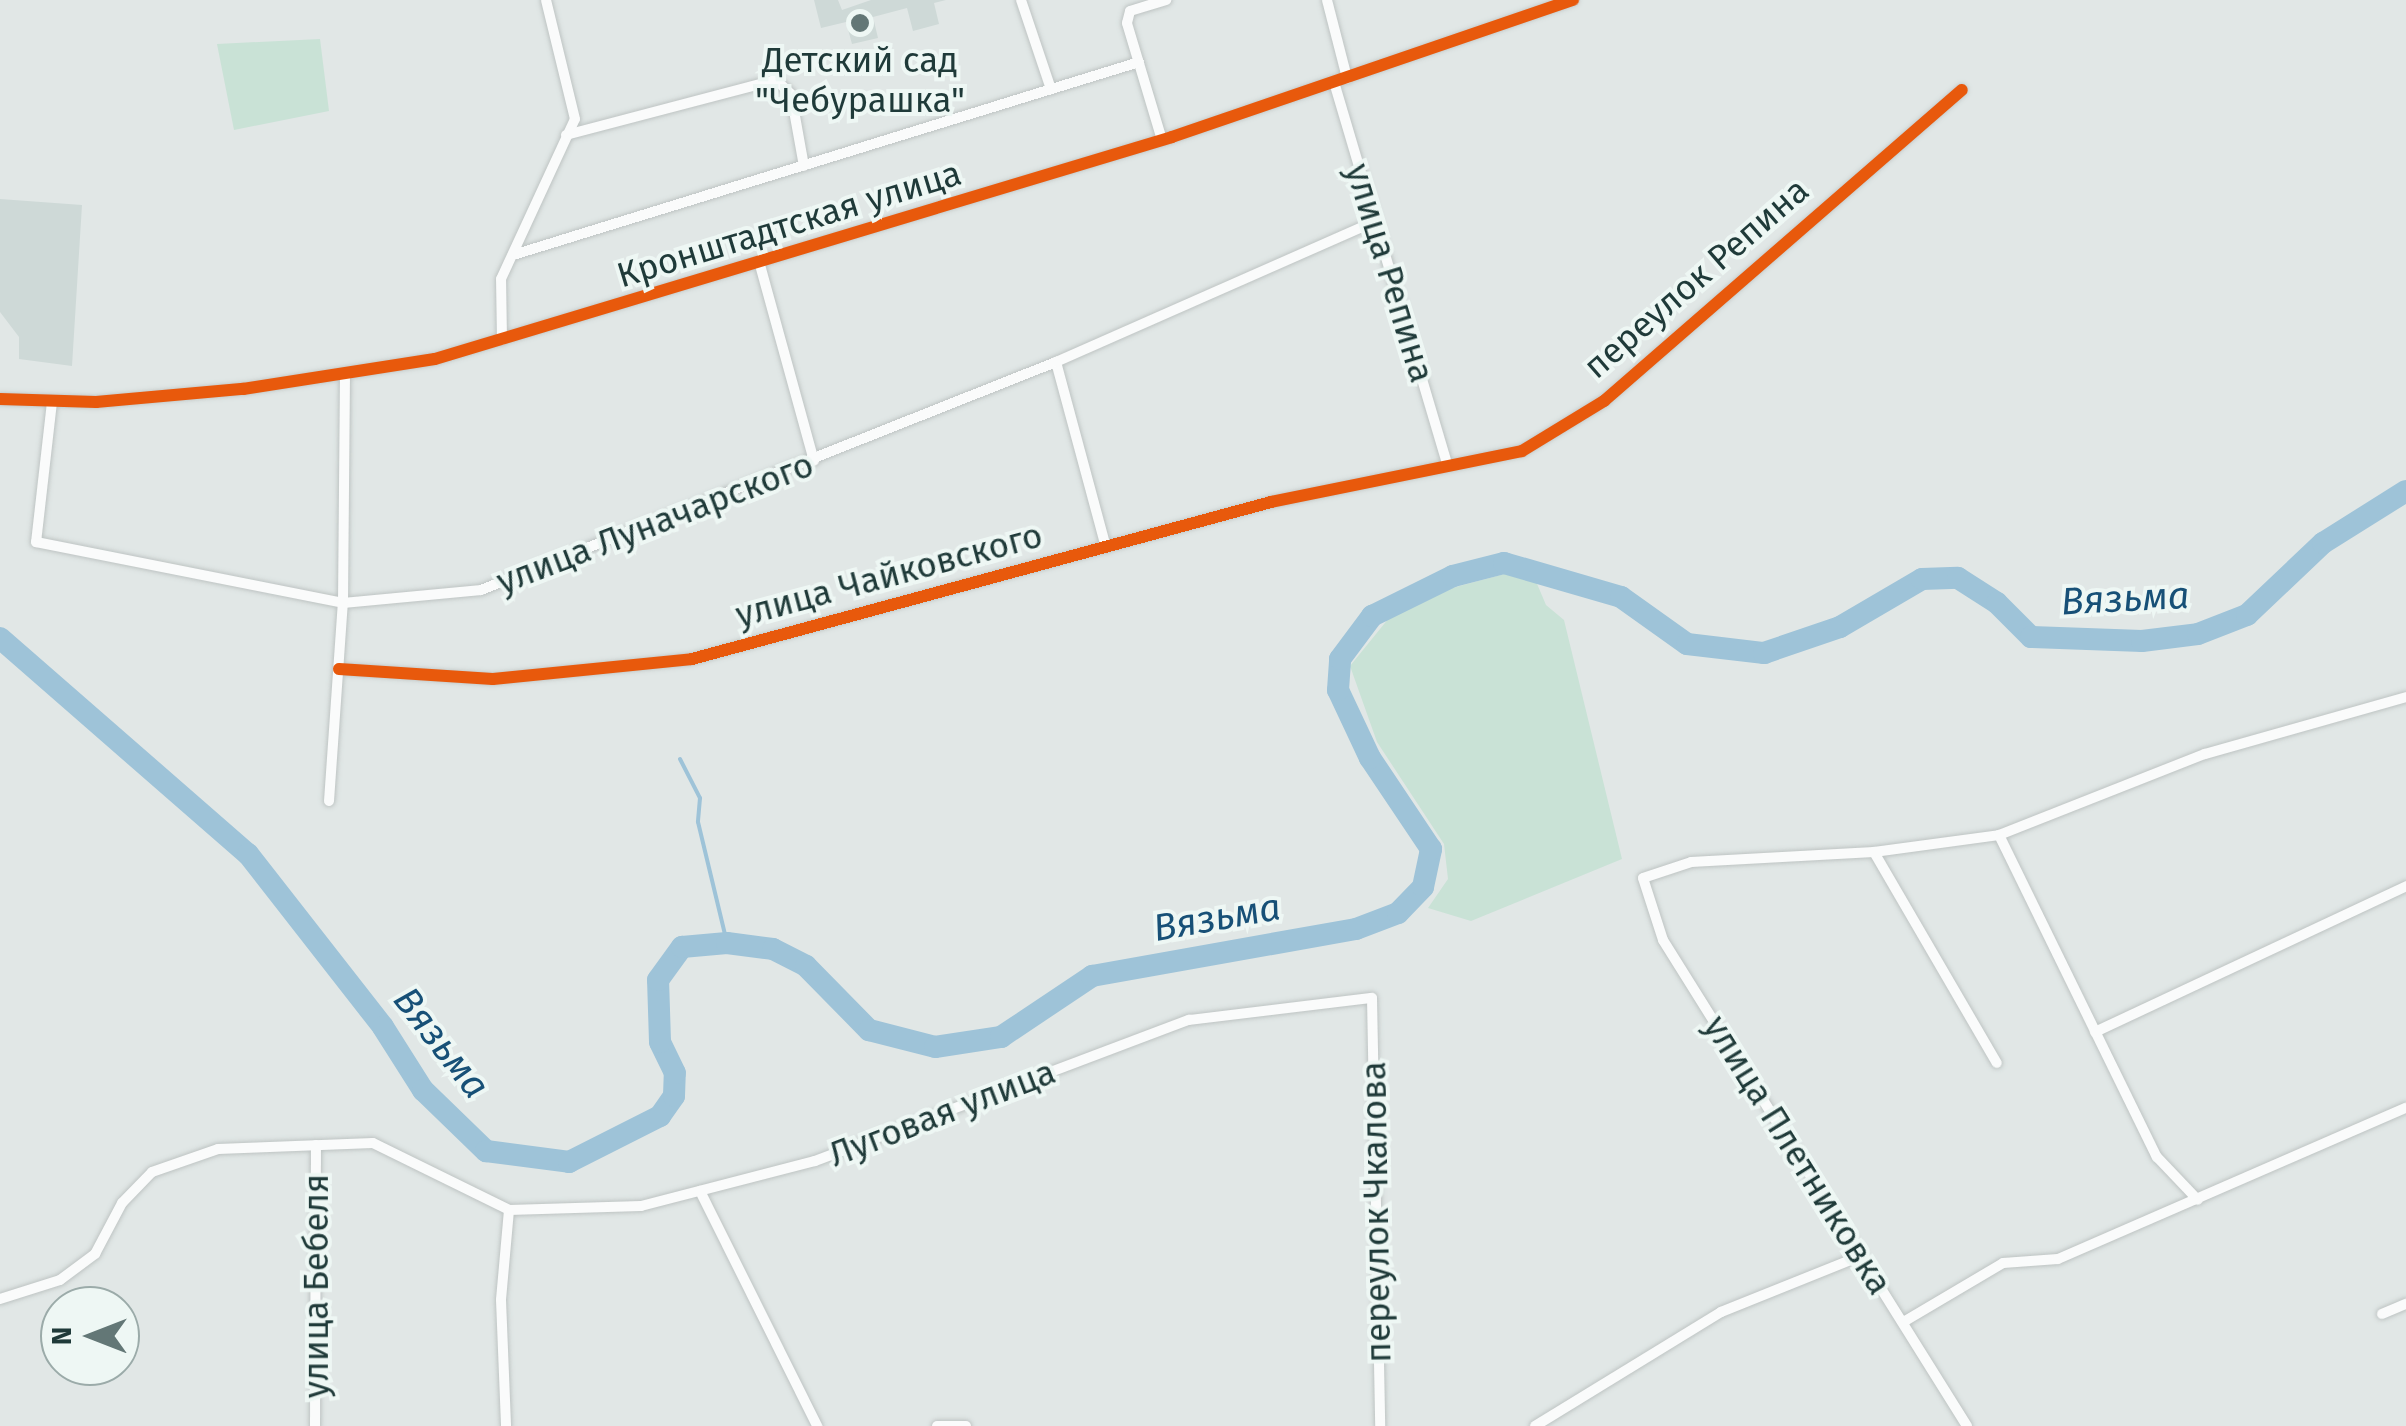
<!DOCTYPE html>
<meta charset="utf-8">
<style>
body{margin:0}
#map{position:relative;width:2406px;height:1426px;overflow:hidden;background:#e1e7e6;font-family:"Fira Sans",sans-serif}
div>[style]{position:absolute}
.built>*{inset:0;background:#ced9d7}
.green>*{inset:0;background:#c9e2d6}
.stream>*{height:4px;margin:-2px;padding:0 2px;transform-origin:2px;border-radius:2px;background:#9ec3d8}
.river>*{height:22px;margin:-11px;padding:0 11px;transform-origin:11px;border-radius:11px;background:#9ec3d8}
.roads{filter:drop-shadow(0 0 2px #bec4c3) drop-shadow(0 0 2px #bec4c3)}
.minor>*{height:10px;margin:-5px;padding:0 5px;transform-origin:5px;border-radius:5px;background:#fafbfb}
.cycleway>*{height:12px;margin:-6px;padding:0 6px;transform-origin:6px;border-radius:6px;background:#e8590c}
.dots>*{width:28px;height:28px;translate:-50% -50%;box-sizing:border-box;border:5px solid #eef7f4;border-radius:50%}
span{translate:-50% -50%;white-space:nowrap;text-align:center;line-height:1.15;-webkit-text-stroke:8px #eef7f4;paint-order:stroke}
.poi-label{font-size:35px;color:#1f3a39}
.street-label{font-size:35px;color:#1f3a39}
.water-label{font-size:38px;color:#175077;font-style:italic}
.north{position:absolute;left:40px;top:1286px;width:100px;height:100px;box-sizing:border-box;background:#eef7f4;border:2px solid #9baba9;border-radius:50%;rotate:270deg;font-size:28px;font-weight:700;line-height:40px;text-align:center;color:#1f3a39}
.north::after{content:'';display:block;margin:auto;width:35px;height:45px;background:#637776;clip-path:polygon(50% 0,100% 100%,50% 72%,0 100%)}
</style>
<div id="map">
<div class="built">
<i style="clip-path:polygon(814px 0,838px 0,842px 10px,871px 0,946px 0,934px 3px,939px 24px,913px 31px,907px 8px,873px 17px,878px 38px,852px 44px,846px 22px,821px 28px)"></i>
<i style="clip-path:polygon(0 199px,82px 205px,72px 366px,19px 359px,19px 337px,0 312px)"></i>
</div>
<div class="green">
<i style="clip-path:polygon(320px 39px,329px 111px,234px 130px,217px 44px)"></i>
<i style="clip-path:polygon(1512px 572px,1535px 579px,1546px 605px,1564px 620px,1622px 859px,1471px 921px,1428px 908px,1448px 879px,1444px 844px,1377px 742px,1350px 666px,1393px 613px,1422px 596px)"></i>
</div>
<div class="stream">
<i style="left:680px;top:759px;width:44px;rotate:62.9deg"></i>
<i style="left:700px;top:798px;width:24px;rotate:95deg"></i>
<i style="left:698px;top:822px;width:124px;rotate:76.5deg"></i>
</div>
<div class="river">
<i style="left:0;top:638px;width:329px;rotate:41.1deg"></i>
<i style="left:248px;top:854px;width:219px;rotate:52deg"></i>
<i style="left:383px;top:1027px;width:75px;rotate:57.6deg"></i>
<i style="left:423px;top:1090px;width:88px;rotate:44.1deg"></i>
<i style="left:486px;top:1151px;width:84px;rotate:7.5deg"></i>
<i style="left:569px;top:1162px;width:102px;rotate:-26.8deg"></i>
<i style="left:660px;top:1116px;width:24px;rotate:-55deg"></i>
<i style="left:674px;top:1096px;width:23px;rotate:-88deg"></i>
<i style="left:675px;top:1073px;width:34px;rotate:-116deg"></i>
<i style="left:660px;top:1042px;width:62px;rotate:-91.8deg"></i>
<i style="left:658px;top:980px;width:41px;rotate:-54deg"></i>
<i style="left:682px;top:947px;width:45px;rotate:-5.1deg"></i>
<i style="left:727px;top:943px;width:46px;rotate:7.4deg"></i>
<i style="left:773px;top:949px;width:37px;rotate:27deg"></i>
<i style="left:806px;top:966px;width:90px;rotate:45.5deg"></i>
<i style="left:869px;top:1030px;width:68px;rotate:14.4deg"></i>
<i style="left:935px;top:1047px;width:67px;rotate:-8.6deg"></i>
<i style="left:1001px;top:1037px;width:110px;rotate:-33.8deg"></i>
<i style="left:1092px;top:976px;width:268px;rotate:-10.1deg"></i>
<i style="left:1356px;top:929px;width:45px;rotate:-20.9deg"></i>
<i style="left:1398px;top:913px;width:36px;rotate:-46deg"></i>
<i style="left:1423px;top:887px;width:39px;rotate:-78deg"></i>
<i style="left:1431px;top:849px;width:110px;rotate:-123.8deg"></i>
<i style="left:1370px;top:758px;width:75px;rotate:-115.2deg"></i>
<i style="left:1338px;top:690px;width:31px;rotate:-86deg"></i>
<i style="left:1340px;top:659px;width:54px;rotate:-53.3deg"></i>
<i style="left:1372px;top:616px;width:90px;rotate:-26.3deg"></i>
<i style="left:1453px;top:576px;width:53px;rotate:-14.3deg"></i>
<i style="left:1504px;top:563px;width:122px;rotate:16.2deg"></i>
<i style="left:1621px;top:597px;width:81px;rotate:35.5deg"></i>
<i style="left:1687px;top:644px;width:78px;rotate:6.7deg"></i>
<i style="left:1764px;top:653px;width:80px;rotate:-18.9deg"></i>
<i style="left:1840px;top:627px;width:95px;rotate:-30.3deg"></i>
<i style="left:1922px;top:579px;width:36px;rotate:-2deg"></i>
<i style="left:1958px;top:578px;width:46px;rotate:32.7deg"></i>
<i style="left:1997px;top:603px;width:48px;rotate:45deg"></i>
<i style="left:2031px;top:637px;width:111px;rotate:2.1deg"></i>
<i style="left:2142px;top:641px;width:56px;rotate:-7.1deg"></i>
<i style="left:2198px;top:634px;width:53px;rotate:-21.2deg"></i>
<i style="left:2247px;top:615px;width:105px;rotate:-43.5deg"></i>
<i style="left:2323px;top:543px;width:98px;rotate:-32.1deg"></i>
</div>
<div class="roads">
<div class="minor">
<i style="left:1021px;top:0;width:94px;rotate:71.4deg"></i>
<i style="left:1327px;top:0;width:81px;rotate:75.6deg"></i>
<i style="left:1334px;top:82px;width:398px;rotate:73.5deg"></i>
<i style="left:566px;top:135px;width:217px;rotate:-14.7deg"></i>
<i style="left:776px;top:80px;width:21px;rotate:43deg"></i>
<i style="left:791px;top:94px;width:73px;rotate:79.8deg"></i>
<i style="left:1162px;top:140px;width:122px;rotate:-106.7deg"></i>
<i style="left:1127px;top:23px;width:12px;rotate:-76deg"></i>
<i style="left:1130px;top:11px;width:38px;rotate:-17deg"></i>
<i style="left:513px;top:255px;width:655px;rotate:-17.13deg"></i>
<i style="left:760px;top:265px;width:203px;rotate:74.6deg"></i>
<i style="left:502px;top:340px;width:61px;rotate:-90.9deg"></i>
<i style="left:501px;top:279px;width:176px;rotate:-65.2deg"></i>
<i style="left:575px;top:119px;width:122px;rotate:-103.7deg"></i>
<i style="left:1056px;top:362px;width:192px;rotate:74.9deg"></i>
<i style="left:0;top:399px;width:96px;rotate:1.8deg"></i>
<i style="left:96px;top:402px;width:148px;rotate:-5.1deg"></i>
<i style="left:243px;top:389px;width:194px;rotate:-8.9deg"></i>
<i style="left:435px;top:359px;width:770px;rotate:-16.76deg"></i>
<i style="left:1172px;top:137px;width:424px;rotate:-18.9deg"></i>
<i style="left:52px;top:402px;width:141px;rotate:96.5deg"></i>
<i style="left:36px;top:542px;width:313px;rotate:11.2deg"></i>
<i style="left:343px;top:603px;width:139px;rotate:-5.4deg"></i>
<i style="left:481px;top:590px;width:619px;rotate:-21.63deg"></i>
<i style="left:1056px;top:362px;width:347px;rotate:-23.8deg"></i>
<i style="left:339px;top:669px;width:154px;rotate:3.7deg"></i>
<i style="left:493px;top:679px;width:200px;rotate:-5.7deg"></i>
<i style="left:692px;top:659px;width:600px;rotate:-15.17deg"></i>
<i style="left:1271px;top:502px;width:256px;rotate:-11.5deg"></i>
<i style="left:1522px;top:451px;width:96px;rotate:-31.4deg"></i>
<i style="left:1604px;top:401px;width:474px;rotate:-41deg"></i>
<i style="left:329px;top:801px;width:198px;rotate:-86deg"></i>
<i style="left:343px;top:603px;width:228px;rotate:-89.5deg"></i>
<i style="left:1999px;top:835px;width:359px;rotate:63.9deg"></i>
<i style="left:2157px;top:1157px;width:59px;rotate:46.4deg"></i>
<i style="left:1874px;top:852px;width:244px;rotate:59.8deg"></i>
<i style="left:2095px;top:1032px;width:344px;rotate:-25.1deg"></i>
<i style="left:700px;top:1191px;width:263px;rotate:63.5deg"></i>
<i style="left:509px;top:1210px;width:132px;rotate:-1.7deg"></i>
<i style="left:641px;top:1206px;width:180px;rotate:-14.5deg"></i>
<i style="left:815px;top:1161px;width:400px;rotate:-20.7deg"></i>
<i style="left:1189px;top:1020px;width:184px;rotate:-6.9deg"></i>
<i style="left:1372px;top:998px;width:428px;rotate:88.9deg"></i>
<i style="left:0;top:1299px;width:63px;rotate:-17.6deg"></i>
<i style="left:60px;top:1280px;width:44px;rotate:-36.6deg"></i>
<i style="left:95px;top:1254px;width:58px;rotate:-62.1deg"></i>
<i style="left:122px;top:1203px;width:43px;rotate:-45.9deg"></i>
<i style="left:152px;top:1172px;width:70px;rotate:-19.2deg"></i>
<i style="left:218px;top:1149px;width:155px;rotate:-2.2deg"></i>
<i style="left:373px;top:1143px;width:152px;rotate:26.2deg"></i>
<i style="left:509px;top:1210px;width:90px;rotate:95.1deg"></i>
<i style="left:501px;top:1300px;width:126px;rotate:87.7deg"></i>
<i style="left:2382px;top:1314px;width:26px;rotate:-23deg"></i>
<i style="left:1905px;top:1321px;width:114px;rotate:-30.6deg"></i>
<i style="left:2003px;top:1263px;width:55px;rotate:-4.2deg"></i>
<i style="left:2058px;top:1259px;width:379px;rotate:-23.5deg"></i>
<i style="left:315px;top:1426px;width:281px;rotate:-89.8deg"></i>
<i style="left:937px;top:1426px;width:29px"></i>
<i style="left:1535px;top:1426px;width:218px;rotate:-31.5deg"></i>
<i style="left:1721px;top:1312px;width:148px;rotate:-21.9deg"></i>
<i style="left:1967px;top:1426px;width:573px;rotate:-122.03deg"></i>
<i style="left:1663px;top:940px;width:65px;rotate:-107.9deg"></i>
<i style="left:1643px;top:878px;width:51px;rotate:-18.4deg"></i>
<i style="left:1691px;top:862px;width:183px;rotate:-3.1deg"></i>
<i style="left:1874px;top:852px;width:126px;rotate:-7.7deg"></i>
<i style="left:1999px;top:835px;width:221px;rotate:-21.5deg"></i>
<i style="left:2205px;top:754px;width:209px;rotate:-15.8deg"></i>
</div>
</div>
<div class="cycleway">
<i style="left:0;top:399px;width:96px;rotate:1.8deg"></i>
<i style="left:96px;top:402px;width:148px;rotate:-5.1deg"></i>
<i style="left:243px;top:389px;width:194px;rotate:-8.9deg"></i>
<i style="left:435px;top:359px;width:770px;rotate:-16.76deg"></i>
<i style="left:1172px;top:137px;width:424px;rotate:-18.9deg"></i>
<i style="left:339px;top:669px;width:154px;rotate:3.7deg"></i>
<i style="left:493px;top:679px;width:200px;rotate:-5.7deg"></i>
<i style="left:692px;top:659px;width:600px;rotate:-15.17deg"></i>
<i style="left:1271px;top:502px;width:256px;rotate:-11.5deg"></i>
<i style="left:1522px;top:451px;width:96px;rotate:-31.4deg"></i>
<i style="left:1604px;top:401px;width:474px;rotate:-41deg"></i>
</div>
<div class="dots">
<i style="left:860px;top:23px;background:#637776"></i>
</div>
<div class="poi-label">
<span style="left:860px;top:80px">Детский сад<br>"Чебурашка"</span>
</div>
<div class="street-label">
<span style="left:789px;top:224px;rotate:-17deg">Кронштадтская улица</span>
<span style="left:1390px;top:273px;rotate:73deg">улица Репина</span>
<span style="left:1696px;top:278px;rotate:-41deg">переулок Репина</span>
<span style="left:655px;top:523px;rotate:-21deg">улица Луначарского</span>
<span style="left:889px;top:575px;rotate:-15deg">улица Чайковского</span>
<span style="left:942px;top:1113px;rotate:-21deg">Луговая улица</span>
<span style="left:1798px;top:1155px;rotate:58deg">улица Плетниковка</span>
<span style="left:1376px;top:1212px;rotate:-91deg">переулок Чкалова</span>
<span style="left:316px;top:1286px;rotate:-90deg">улица Бебеля</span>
</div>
<div class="water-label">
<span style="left:2125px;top:599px;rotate:-3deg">Вязьма</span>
<span style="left:1217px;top:918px;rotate:-10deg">Вязьма</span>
<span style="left:441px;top:1043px;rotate:52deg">Вязьма</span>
</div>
<div class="north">N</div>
</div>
